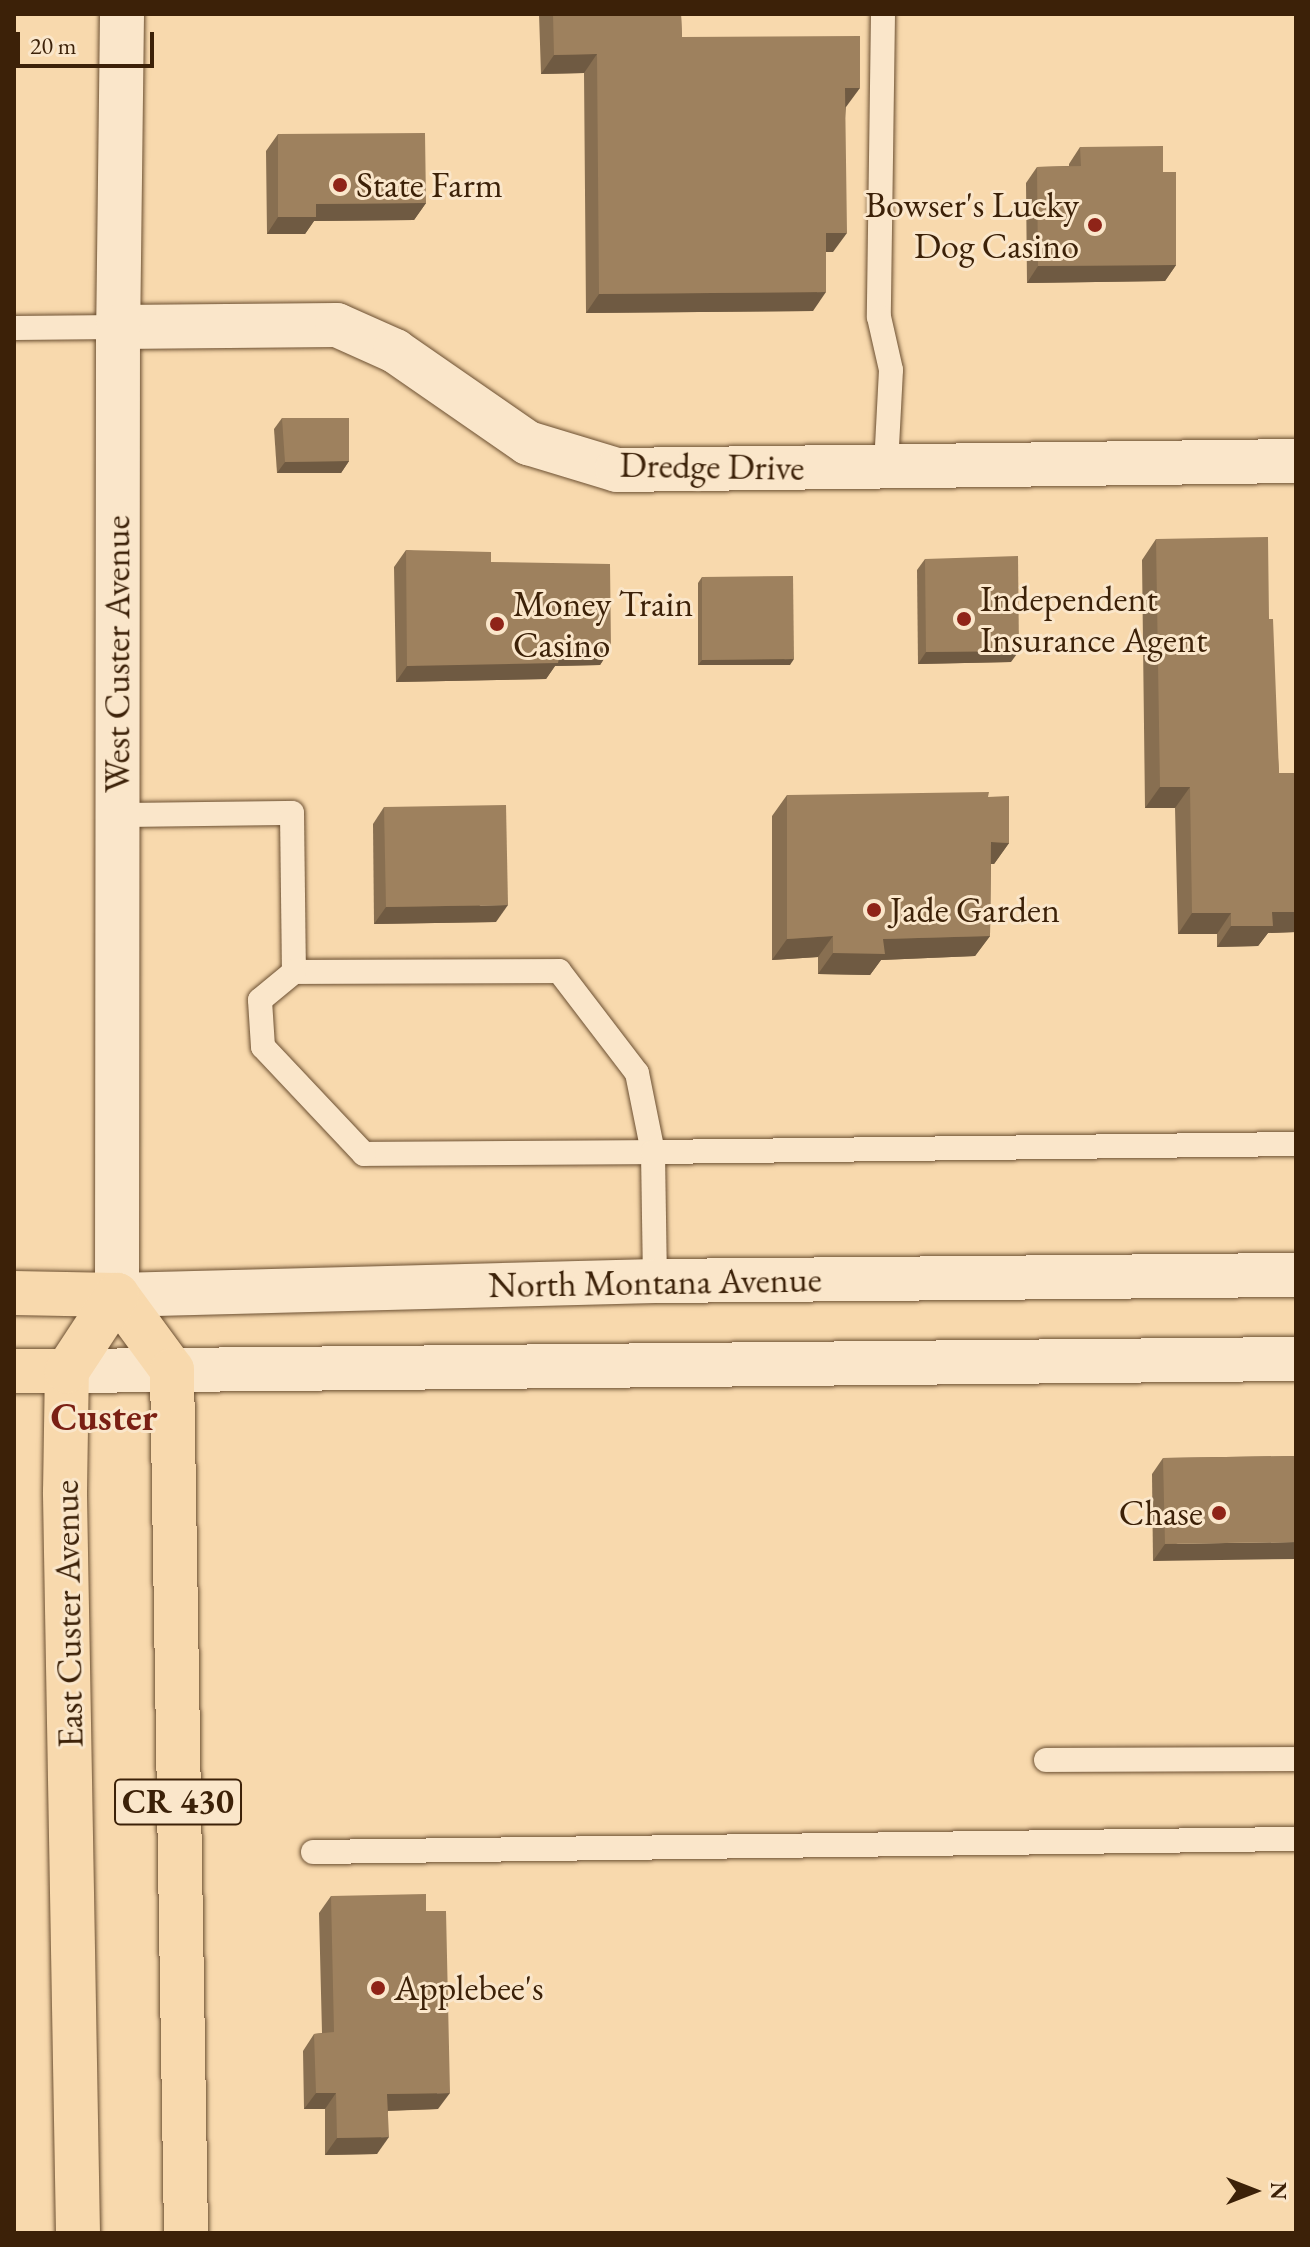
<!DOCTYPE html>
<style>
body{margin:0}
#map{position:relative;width:1310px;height:2247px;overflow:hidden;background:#f8d9ad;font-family:"EB Garamond",serif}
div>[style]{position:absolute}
.roads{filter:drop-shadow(0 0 2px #6b4f31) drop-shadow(0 0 2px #6b4f31)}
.lane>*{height:24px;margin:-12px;padding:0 12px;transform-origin:12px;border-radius:12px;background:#fae6ca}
.street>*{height:44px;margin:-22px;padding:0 22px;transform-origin:22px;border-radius:22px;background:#fae6ca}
.secondary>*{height:44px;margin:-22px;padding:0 22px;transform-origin:22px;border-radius:22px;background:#fae6ca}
.primary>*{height:44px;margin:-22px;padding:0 22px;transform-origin:22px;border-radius:22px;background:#f8d9ad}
.wall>*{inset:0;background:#886f51}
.shaded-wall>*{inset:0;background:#6f5a42}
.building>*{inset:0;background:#9e815e}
.dots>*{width:22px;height:22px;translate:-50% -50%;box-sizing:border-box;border:4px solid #fae6ca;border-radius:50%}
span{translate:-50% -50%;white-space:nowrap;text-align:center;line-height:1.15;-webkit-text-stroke:6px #fae6ca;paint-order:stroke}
.shield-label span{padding:2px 6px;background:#fae6ca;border:2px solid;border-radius:6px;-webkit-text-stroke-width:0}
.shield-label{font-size:34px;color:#3c2108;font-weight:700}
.poi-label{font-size:36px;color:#3c2108}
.left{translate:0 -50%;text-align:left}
.right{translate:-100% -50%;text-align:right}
.street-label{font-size:36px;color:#3c2108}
.neighbourhood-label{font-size:38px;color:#7a1f14;font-weight:700}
.frame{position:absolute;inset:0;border:16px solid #3c2108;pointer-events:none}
.north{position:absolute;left:1214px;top:2151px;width:80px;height:80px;-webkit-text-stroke:6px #fae6ca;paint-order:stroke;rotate:90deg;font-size:22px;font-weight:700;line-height:32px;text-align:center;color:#3c2108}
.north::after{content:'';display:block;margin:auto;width:28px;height:36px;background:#3c2108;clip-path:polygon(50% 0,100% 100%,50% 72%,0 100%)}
.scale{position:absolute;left:16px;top:32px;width:138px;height:36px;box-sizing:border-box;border:4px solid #3c2108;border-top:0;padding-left:10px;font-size:24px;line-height:28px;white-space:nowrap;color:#3c2108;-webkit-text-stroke:6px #fae6ca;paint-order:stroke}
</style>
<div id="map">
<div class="roads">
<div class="lane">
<i style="left:883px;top:14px;width:303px;rotate:90.8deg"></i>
<i style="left:879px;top:317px;width:54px;rotate:77.2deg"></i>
<i style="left:891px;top:370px;width:97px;rotate:93deg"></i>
<i style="left:14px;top:328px;width:104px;rotate:-0.6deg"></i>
<i style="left:117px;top:815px;width:175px;rotate:-0.7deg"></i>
<i style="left:292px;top:813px;width:159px;rotate:89.3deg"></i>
<i style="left:294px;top:972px;width:265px;rotate:-0.2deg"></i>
<i style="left:559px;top:971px;width:128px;rotate:52.6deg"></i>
<i style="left:637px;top:1073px;width:81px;rotate:78.6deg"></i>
<i style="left:653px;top:1152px;width:289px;rotate:179.6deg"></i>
<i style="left:364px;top:1154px;width:147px;rotate:-133.3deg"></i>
<i style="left:263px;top:1047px;width:47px;rotate:-93.7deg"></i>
<i style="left:260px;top:1000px;width:44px;rotate:-39.5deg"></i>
<i style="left:655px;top:1281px;width:129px;rotate:-90.9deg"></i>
<i style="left:653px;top:1152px;width:643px;rotate:-0.71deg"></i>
<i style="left:1046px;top:1760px;width:248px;rotate:-0.2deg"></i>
<i style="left:313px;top:1852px;width:983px;rotate:-0.76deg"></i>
</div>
<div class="street">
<i style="left:118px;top:327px;width:219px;rotate:-0.5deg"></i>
<i style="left:337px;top:325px;width:64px;rotate:24.1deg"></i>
<i style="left:395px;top:351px;width:162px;rotate:34.7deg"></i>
<i style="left:528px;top:443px;width:93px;rotate:16.9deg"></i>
<i style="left:617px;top:470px;width:679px;rotate:-0.76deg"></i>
</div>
<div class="secondary">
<i style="left:122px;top:14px;width:313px;rotate:90.7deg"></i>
<i style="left:118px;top:327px;width:968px;rotate:90.06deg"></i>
<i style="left:117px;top:1295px;width:538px;rotate:-1.49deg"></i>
<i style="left:655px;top:1281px;width:641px;rotate:-0.54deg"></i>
<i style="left:67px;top:1371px;width:1229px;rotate:-0.56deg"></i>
</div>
<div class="primary">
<i style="left:14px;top:1293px;width:103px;rotate:1.1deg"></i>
<i style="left:117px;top:1295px;width:93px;rotate:53.7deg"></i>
<i style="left:172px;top:1370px;width:863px;rotate:89.07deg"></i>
<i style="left:14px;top:1371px;width:53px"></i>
<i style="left:78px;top:2233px;width:741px;rotate:-91.01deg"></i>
<i style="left:65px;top:1492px;width:121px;rotate:-89.1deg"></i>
<i style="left:67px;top:1371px;width:91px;rotate:-56.7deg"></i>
</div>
</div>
<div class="wall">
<i style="clip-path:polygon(539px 14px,681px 14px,682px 37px,846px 107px,833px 252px,826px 252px,813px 311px,586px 313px,584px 73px,541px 74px)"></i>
<i style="clip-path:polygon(278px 134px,426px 203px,414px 220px,314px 221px,305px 234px,267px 234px,266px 151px)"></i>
<i style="clip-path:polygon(1080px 147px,1163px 172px,1176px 265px,1165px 281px,1027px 283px,1026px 183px,1037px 167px,1069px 166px,1069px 164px)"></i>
<i style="clip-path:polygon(282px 418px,349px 461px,341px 473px,277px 473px,274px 429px)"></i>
<i style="clip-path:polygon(1156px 539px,1269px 619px,1279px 773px,1296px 773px,1296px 932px,1268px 933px,1258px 946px,1217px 947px,1217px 934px,1178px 934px,1175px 808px,1145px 808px,1142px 560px)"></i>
<i style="clip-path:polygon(406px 550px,491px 562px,611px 648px,600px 665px,555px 666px,546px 679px,396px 682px,394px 567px)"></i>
<i style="clip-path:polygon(925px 559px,1011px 662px,918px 664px,917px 570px)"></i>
<i style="clip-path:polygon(702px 577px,790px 665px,698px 665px,698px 583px)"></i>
<i style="clip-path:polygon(787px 795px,988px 797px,1009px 843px,994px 864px,991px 864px,990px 936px,975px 956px,881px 960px,870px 975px,818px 974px,818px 957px,772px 960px,772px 816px)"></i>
<i style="clip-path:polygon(384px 807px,496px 922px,374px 924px,373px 824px)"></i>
<i style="clip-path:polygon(1296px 1456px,1153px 1561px,1152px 1474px,1163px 1458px)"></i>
<i style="clip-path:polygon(331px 1896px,426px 1911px,438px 2109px,388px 2111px,377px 2154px,325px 2155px,325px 2109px,304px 2109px,303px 2051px,314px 2034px,322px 2033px,319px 1913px)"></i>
</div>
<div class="shaded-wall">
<i style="clip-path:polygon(597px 54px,584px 73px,541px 74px,554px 55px)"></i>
<i style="clip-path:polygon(845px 88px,860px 88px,846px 107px,832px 107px)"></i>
<i style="clip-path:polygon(426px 203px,414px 220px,314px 221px,305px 234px,267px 234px,278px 217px,316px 204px)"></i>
<i style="clip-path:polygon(826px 233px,847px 233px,833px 252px,813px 252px)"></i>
<i style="clip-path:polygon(1176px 265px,1165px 281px,1027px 283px,1038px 266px)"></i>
<i style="clip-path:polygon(826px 292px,813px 311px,586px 313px,599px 294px)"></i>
<i style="clip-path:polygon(349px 461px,341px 473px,277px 473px,285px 462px)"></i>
<i style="clip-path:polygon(611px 648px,600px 665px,555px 666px,546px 679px,396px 682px,407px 666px,561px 649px)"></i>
<i style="clip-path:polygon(1019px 651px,1011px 662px,918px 664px,926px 652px)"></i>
<i style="clip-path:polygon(794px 659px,790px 665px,698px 665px,702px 660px)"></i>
<i style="clip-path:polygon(1160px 787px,1190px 787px,1175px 808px,1145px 808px)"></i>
<i style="clip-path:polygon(991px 842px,1009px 843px,994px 864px,976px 863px)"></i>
<i style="clip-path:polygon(508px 905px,496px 922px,374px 924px,386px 907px)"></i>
<i style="clip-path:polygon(1272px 912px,1296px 912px,1296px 932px,1268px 933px,1258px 946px,1217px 947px,1231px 926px)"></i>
<i style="clip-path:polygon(1192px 913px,1231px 913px,1217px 934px,1178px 934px)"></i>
<i style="clip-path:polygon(833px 936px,818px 957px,772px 960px,787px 939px)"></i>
<i style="clip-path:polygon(990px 936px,975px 956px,881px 960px,870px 975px,818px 974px,833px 953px,883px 939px)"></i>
<i style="clip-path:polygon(1296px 1542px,1296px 1559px,1153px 1561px,1165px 1544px)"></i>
<i style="clip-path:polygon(316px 2093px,336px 2093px,325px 2109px,304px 2109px)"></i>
<i style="clip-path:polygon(450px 2093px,438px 2109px,376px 2111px,387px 2094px)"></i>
<i style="clip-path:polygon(389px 2137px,377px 2154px,325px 2155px,337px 2138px)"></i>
</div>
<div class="building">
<i style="clip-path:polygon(553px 14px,681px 14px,682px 37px,860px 36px,860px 88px,845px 88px,847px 233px,826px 233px,826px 292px,599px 294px,597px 54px,554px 55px)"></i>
<i style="clip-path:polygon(425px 133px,426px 203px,316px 204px,316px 217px,278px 217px,278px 134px)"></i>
<i style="clip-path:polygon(1163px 146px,1163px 172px,1176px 172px,1176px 265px,1038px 266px,1037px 167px,1081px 166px,1080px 147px)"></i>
<i style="clip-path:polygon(282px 418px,349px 418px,349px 461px,285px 462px)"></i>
<i style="clip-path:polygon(1268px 537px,1269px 619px,1273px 619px,1279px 773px,1296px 773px,1296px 912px,1272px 912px,1273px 926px,1231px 926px,1231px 913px,1192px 913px,1190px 787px,1160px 787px,1156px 539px)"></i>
<i style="clip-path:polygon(406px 550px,491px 552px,491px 562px,610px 564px,611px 648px,561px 649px,558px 663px,407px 666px)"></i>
<i style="clip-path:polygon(1018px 556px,1019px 651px,926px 652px,925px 559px)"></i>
<i style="clip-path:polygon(793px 576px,794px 659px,702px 660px,702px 577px)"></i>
<i style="clip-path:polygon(989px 792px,988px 797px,1009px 796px,1009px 843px,991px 842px,990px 936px,883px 939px,885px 954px,833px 953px,833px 936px,787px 939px,787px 795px)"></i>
<i style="clip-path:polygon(506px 805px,508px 905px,386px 907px,384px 807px)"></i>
<i style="clip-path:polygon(1296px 1456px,1296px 1542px,1165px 1544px,1163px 1458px)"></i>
<i style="clip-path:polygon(426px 1894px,426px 1911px,446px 1911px,450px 2093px,387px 2094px,389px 2137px,337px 2138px,336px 2093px,316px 2093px,314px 2034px,334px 2032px,331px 1896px)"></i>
</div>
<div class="dots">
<i style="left:340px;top:185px;background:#8f2418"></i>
<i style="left:1095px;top:225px;background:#8f2418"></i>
<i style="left:964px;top:619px;background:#8f2418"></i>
<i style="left:497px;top:624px;background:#8f2418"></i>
<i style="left:874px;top:910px;background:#8f2418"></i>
<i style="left:1219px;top:1513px;background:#8f2418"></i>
<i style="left:378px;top:1988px;background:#8f2418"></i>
</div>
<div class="shield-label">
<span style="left:178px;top:1802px">CR 430</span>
</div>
<div class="poi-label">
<span class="left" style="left:356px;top:185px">State Farm</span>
<span class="right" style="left:1079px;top:225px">Bowser's Lucky<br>Dog Casino</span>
<span class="left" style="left:980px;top:619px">Independent<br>Insurance Agent</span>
<span class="left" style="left:513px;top:624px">Money Train<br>Casino</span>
<span class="left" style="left:890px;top:910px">Jade Garden</span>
<span class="right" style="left:1203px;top:1513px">Chase</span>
<span class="left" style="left:394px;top:1988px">Applebee's</span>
</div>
<div class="street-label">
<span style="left:712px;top:466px;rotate:1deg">Dredge Drive</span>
<span style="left:117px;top:654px;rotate:-90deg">West Custer Avenue</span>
<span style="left:655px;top:1282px;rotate:-1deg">North Montana Avenue</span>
<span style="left:68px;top:1614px;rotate:-91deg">East Custer Avenue</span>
</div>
<div class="neighbourhood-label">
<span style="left:104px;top:1417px">Custer</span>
</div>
<div class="frame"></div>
<div class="north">N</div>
<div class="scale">20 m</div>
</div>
